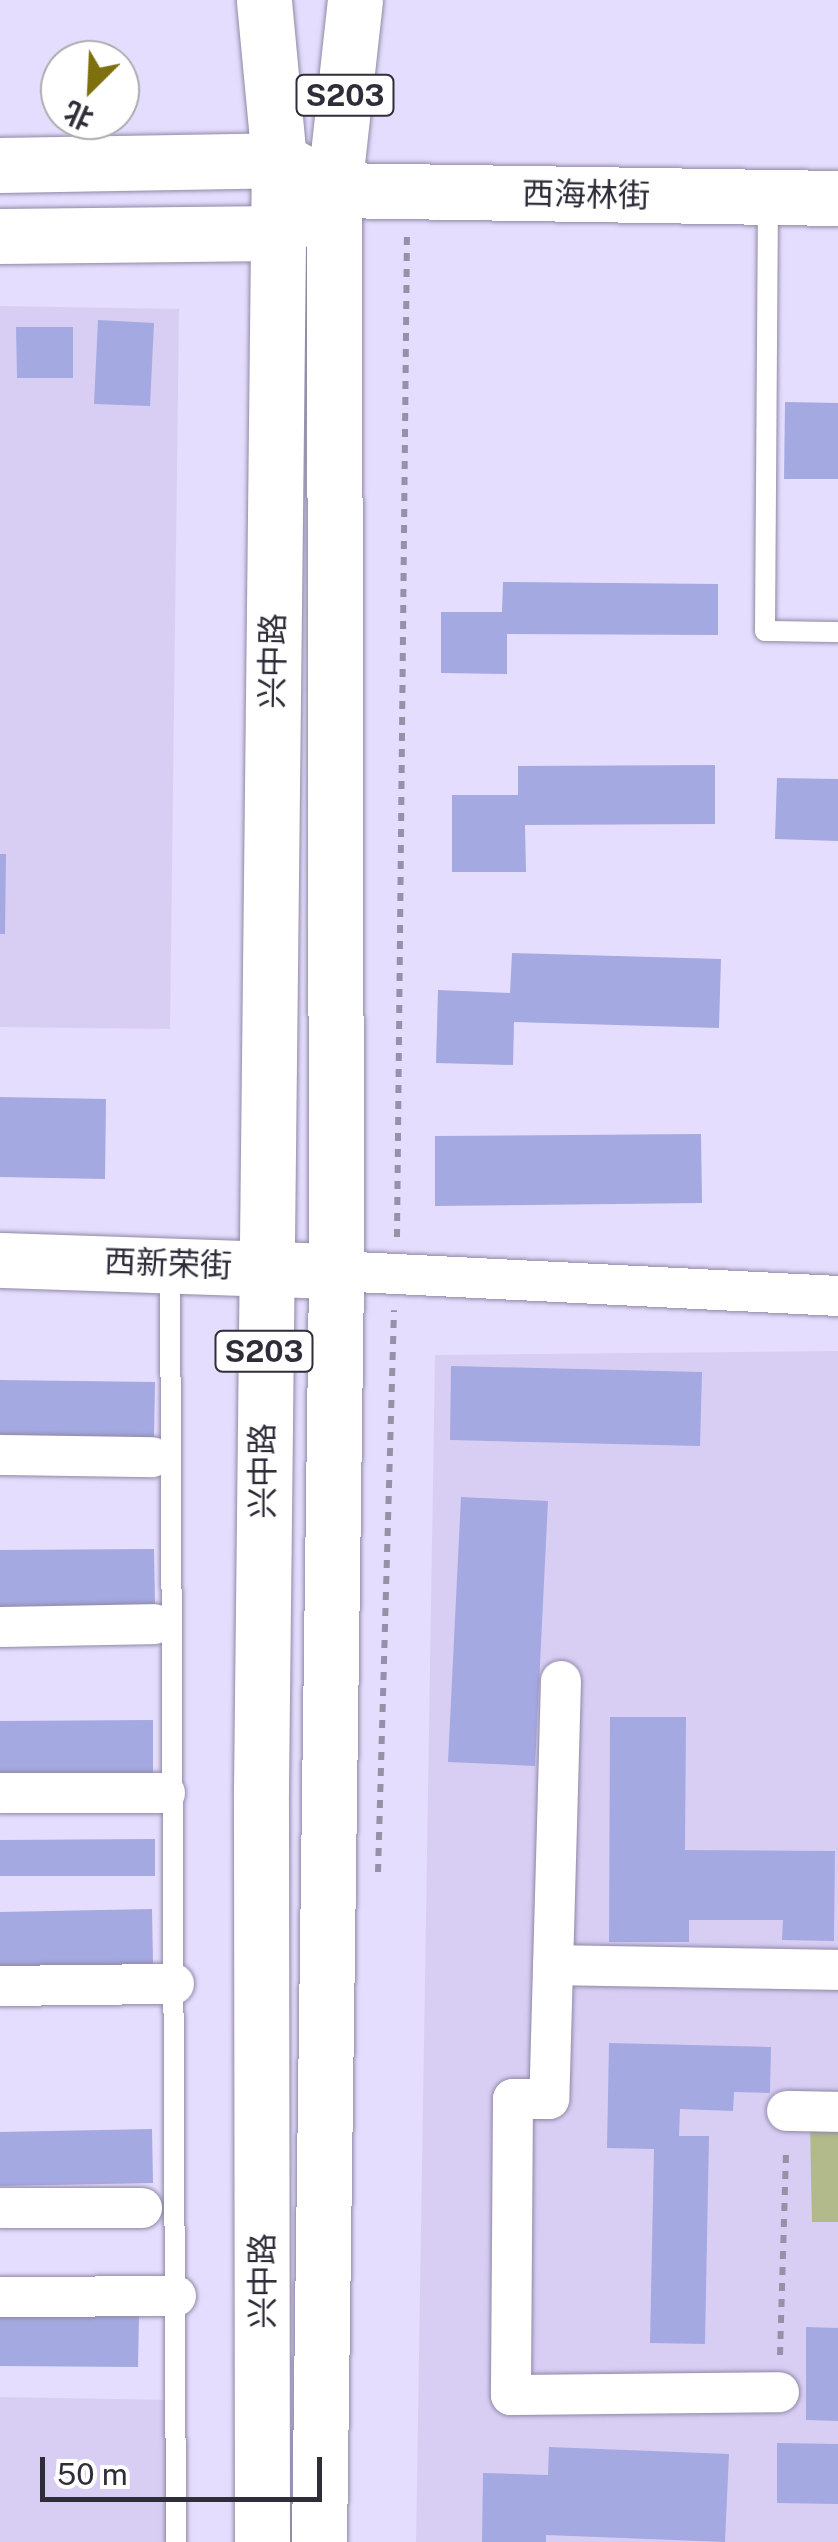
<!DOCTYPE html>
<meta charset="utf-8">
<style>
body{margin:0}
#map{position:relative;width:838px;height:2542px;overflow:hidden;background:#e5ddfd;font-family:"Public Sans","Noto Sans SC",sans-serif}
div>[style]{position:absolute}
.built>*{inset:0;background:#d8cef4}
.green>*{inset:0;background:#b2b98b}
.building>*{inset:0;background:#a4a9e1}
.path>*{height:6px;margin-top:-3px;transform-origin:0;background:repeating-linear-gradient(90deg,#9690a8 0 8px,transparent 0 16px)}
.roads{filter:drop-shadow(0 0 2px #9088a6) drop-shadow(0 0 2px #9088a6)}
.lane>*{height:20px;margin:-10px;padding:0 10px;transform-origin:10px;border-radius:10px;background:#fff}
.street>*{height:40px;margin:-20px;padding:0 20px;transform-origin:20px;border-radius:20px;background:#fff}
.secondary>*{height:55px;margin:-27.5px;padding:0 27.5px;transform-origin:27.5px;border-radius:27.5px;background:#fff}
.highway>*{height:55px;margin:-27.5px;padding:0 27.5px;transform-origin:27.5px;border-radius:27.5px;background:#fff}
span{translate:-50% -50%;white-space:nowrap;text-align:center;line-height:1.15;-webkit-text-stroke:10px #fff;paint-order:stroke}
.shield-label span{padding:2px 8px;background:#fff;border:2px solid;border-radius:8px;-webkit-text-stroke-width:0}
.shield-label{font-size:30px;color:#302d3a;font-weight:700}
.street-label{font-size:32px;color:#302d3a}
.north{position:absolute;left:40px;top:40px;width:100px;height:100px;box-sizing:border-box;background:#fff;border:2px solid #acabb0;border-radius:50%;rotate:204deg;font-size:28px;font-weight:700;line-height:40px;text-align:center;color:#302d3a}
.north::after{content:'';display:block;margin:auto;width:35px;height:45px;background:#7f700f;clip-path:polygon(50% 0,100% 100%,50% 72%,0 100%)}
.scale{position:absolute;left:40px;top:2457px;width:282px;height:45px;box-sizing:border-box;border:5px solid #302d3a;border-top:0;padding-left:12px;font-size:30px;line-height:35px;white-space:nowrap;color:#302d3a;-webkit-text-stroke:8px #fff;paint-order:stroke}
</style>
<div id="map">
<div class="built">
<i style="clip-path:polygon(0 306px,179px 309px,170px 1029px,0 1027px)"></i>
<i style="clip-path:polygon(838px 1351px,838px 2542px,416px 2542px,435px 1355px)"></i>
<i style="clip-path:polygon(0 2397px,172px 2400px,171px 2542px,0 2542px)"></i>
</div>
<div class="green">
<i style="clip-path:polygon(810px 2125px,838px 2126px,838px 2222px,812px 2222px)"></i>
</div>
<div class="building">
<i style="clip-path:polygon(98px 320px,154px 323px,150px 406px,94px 404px)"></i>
<i style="clip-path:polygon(16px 327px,73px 327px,73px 378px,17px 378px)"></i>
<i style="clip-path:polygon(785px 402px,838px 403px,838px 479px,784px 479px)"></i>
<i style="clip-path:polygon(503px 582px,718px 584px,718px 635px,507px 634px,507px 674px,441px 673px,441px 612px,502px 612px)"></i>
<i style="clip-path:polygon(715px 765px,715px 824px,525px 825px,526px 872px,452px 872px,452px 795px,518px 795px,518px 766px)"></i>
<i style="clip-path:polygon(777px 778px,838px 779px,838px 841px,775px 839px)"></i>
<i style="clip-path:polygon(0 854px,6px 854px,5px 934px,0 934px)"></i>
<i style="clip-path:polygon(512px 953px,721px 959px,719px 1028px,514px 1022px,513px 1065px,436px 1063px,438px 990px,510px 993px)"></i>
<i style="clip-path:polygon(0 1097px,106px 1099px,105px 1179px,0 1177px)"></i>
<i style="clip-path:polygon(701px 1134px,702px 1203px,435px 1206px,435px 1136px)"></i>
<i style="clip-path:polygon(451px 1366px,702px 1372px,700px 1446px,450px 1440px)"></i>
<i style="clip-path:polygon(0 1380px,155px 1382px,154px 1439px,0 1437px)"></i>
<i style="clip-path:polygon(461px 1497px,548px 1501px,535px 1766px,448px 1762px)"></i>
<i style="clip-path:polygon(154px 1549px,155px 1605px,0 1607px,0 1550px)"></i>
<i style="clip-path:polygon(610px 1717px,686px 1717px,685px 1850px,835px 1851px,834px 1941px,782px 1940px,783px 1920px,689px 1920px,689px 1942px,609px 1942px)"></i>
<i style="clip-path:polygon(153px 1720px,153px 1774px,0 1775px,0 1721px)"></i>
<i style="clip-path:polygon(155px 1839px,155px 1876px,0 1876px,0 1840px)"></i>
<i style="clip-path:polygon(152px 1909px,153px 1964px,0 1967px,0 1912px)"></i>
<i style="clip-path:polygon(609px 2043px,771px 2047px,770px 2093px,734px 2092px,733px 2111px,680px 2109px,679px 2136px,709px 2136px,705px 2344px,650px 2343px,654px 2149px,607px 2148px)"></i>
<i style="clip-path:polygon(152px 2129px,153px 2183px,0 2186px,0 2132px)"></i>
<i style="clip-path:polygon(0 2313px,139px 2315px,138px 2367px,0 2366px)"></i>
<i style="clip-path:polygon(806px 2327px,838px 2328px,838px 2421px,806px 2420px)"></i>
<i style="clip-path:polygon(777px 2443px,838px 2444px,838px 2504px,777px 2503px)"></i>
<i style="clip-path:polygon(549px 2447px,729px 2454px,725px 2542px,546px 2535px,546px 2542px,482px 2542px,483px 2473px,548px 2475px)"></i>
</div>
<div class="path">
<i style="left:397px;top:1237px;width:1002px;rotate:-89.43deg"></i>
<i style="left:378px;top:1872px;width:562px;rotate:-88.37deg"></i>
<i style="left:780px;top:2355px;width:207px;rotate:-88.3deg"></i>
</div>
<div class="roads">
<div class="lane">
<i style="left:768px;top:200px;width:431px;rotate:90.4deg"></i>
<i style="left:765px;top:631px;width:73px;rotate:0.8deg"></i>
<i style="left:170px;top:1268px;width:1274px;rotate:89.73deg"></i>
</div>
<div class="street">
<i style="left:336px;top:1271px;width:503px;rotate:2.85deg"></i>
<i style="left:0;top:1455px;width:152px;rotate:0.8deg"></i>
<i style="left:0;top:1627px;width:154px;rotate:-1.1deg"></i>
<i style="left:561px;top:1681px;width:418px;rotate:91.6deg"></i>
<i style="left:549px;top:2099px;width:36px;rotate:180deg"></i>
<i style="left:513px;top:2099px;width:296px;rotate:90.4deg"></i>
<i style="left:511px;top:2395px;width:268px;rotate:-0.6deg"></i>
<i style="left:0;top:1793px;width:165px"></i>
<i style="left:553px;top:1965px;width:285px;rotate:1deg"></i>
<i style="left:0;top:1986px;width:174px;rotate:-0.7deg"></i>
<i style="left:787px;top:2111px;width:51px;rotate:1.1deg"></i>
<i style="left:0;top:2208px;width:142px"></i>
<i style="left:0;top:2297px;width:176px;rotate:-0.3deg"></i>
</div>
<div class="secondary">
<i style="left:0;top:165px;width:279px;rotate:-1deg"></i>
<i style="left:279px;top:160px;width:63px;rotate:28.6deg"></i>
<i style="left:334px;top:190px;width:504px;rotate:0.91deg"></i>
<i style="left:0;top:236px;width:278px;rotate:-0.6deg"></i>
<i style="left:278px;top:233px;width:48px;rotate:-37.3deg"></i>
<i style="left:0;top:1260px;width:336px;rotate:1.9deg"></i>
</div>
<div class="highway">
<i style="left:262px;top:2542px;width:753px;rotate:-90.08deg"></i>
<i style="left:261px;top:1789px;width:1629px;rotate:-89.37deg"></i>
<i style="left:279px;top:160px;width:161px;rotate:-95.4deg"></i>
<i style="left:319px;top:2542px;width:1271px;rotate:-89.23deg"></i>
<i style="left:336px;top:1271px;width:1081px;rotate:-90.11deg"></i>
<i style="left:334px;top:190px;width:191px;rotate:-83.7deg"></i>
</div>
</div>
<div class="shield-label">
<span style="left:345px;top:95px">S203</span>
<span style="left:264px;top:1351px">S203</span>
</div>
<div class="street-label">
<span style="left:586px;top:195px;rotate:1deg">西海林街</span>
<span style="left:273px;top:661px;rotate:-89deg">兴中路</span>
<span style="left:168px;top:1264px;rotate:2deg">西新荣街</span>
<span style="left:263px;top:1471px;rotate:-90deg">兴中路</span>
<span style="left:263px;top:2281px;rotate:-90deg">兴中路</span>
</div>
<div class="north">北</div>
<div class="scale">50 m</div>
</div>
